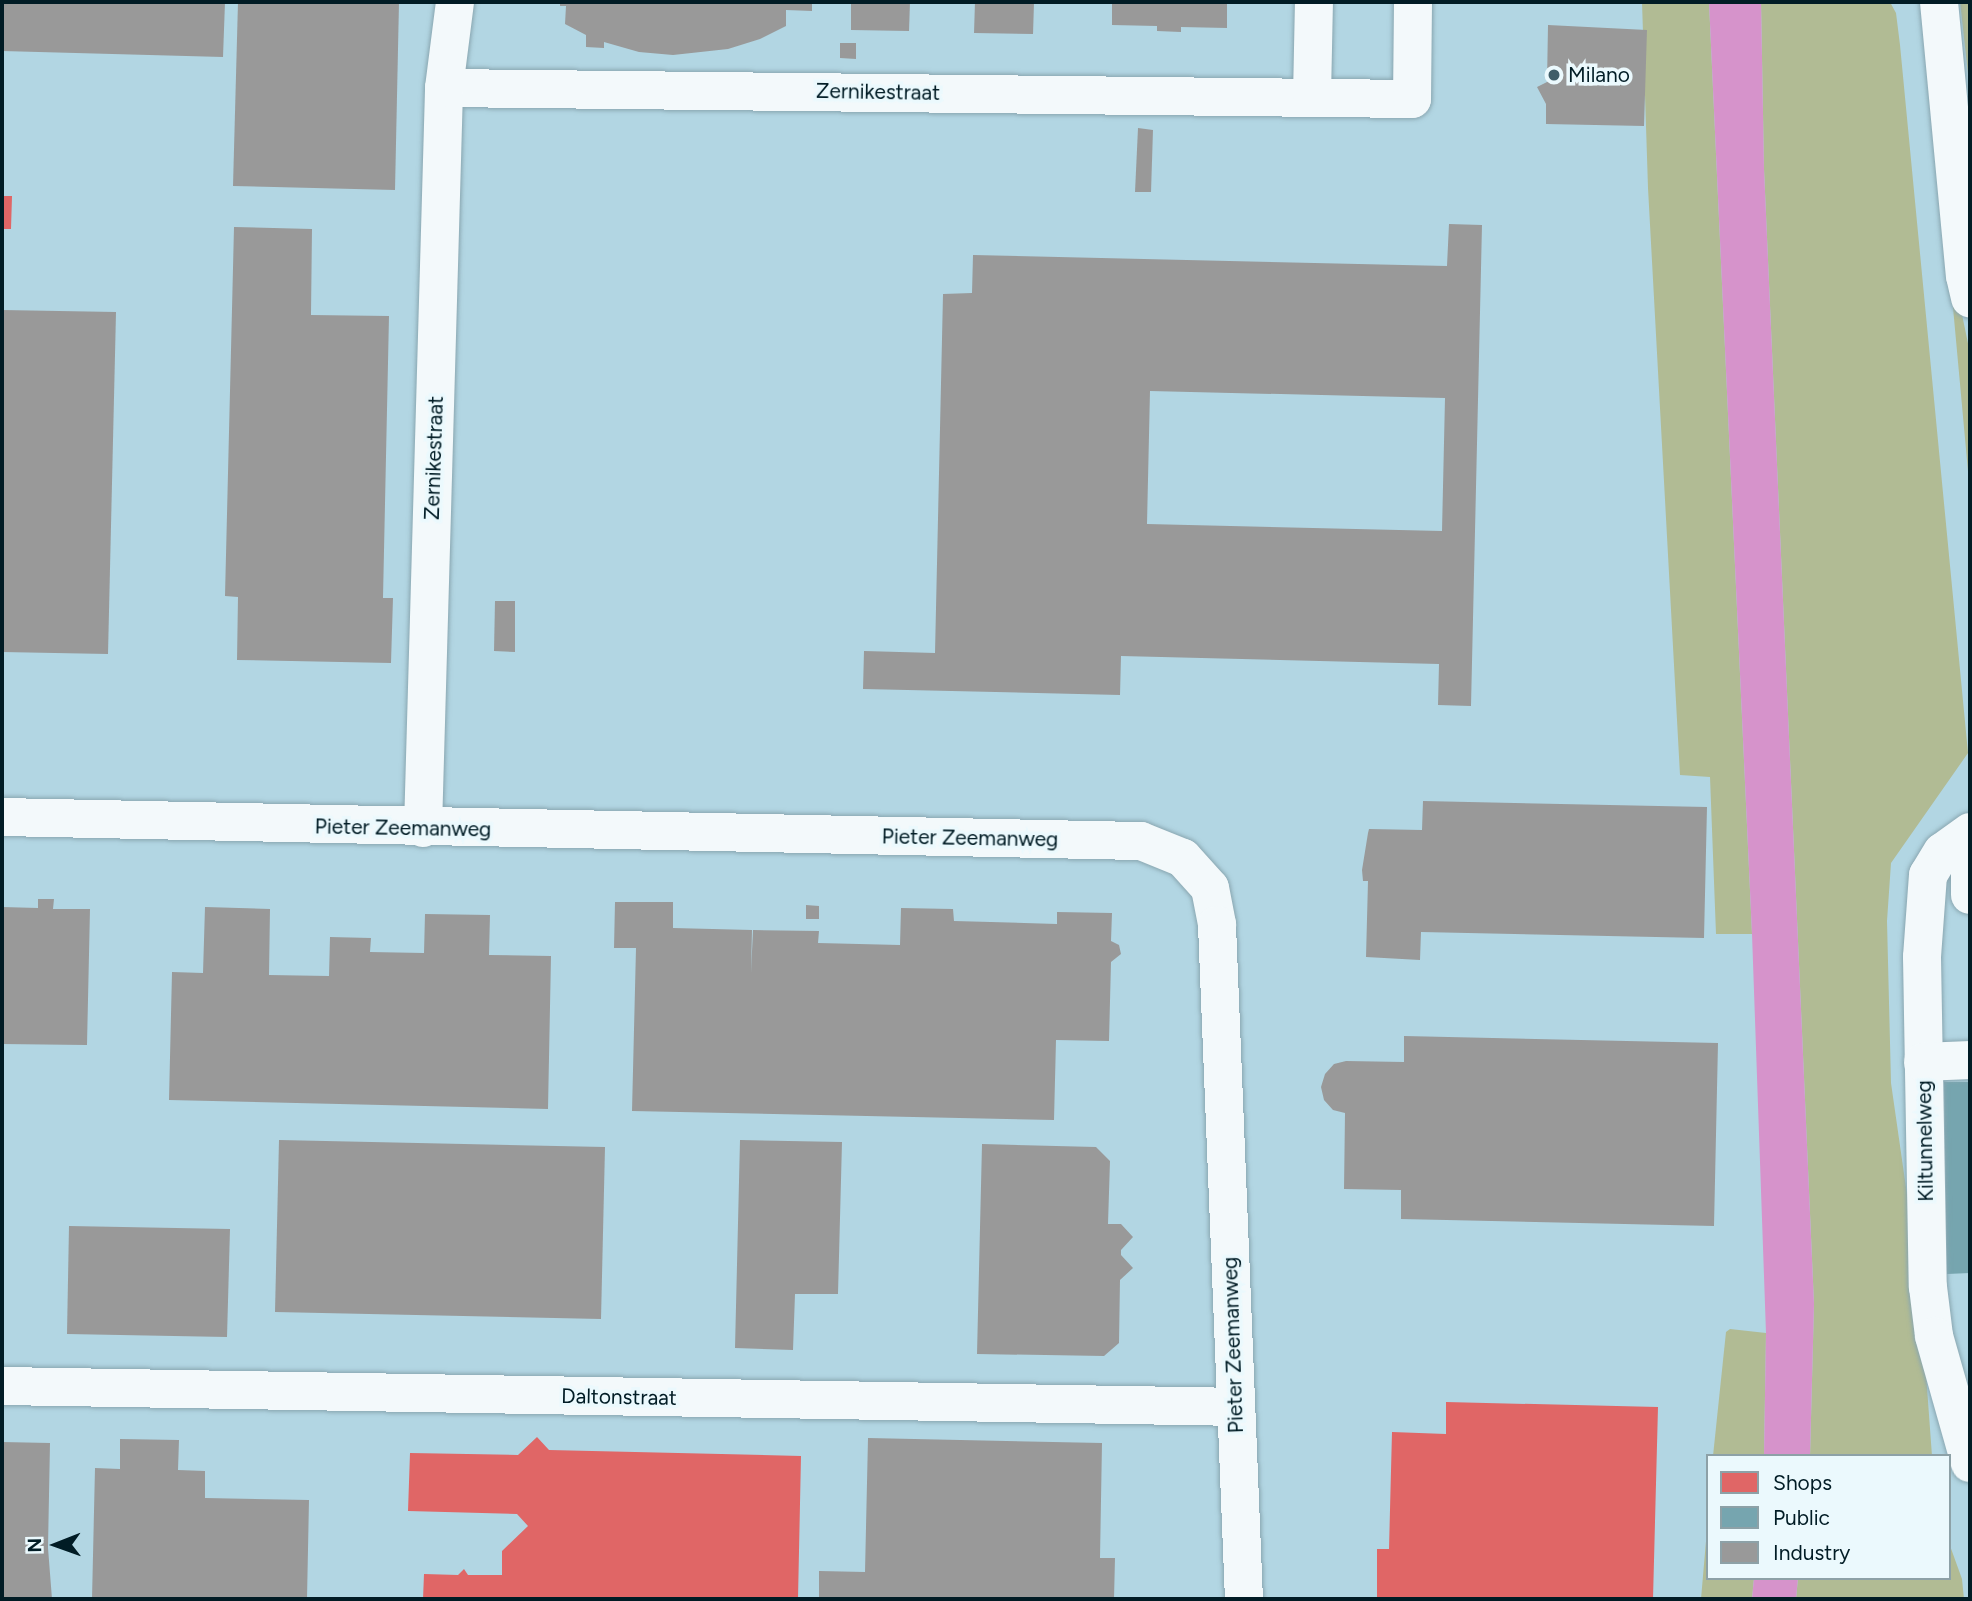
<!DOCTYPE html>
<style>
body{margin:0}
#map{position:relative;width:1972px;height:1601px;overflow:hidden;background:#b2d6e3;font-family:Figtree,sans-serif}
div>[style]{position:absolute}
.green>*{inset:0;background:#b1bb94}
.water>*{inset:0;background:#d693cb}
.shops>*{inset:0;background:#e06666}
.public>*{inset:0;background:#76a5af}
.industry>*{inset:0;background:#999}
.roads{filter:drop-shadow(0 0 2px #89a6b0) drop-shadow(0 0 2px #89a6b0)}
.minor>*{height:38px;margin:-19px;padding:0 19px;transform-origin:19px;border-radius:19px;background:#f3f9fb}
.dots>*{width:19px;height:19px;translate:-50% -50%;box-sizing:border-box;border:4px solid #ebf9fd;border-radius:50%}
span{translate:-50% -50%;white-space:nowrap;text-align:center;line-height:1.15;-webkit-text-stroke:7px #ebf9fd;paint-order:stroke}
.poi-label{font-size:21px;color:#011c25}
.left{translate:0 -50%;text-align:left}
.street-label{font-size:21px;color:#011c25}
.frame{position:absolute;inset:0;border:4px solid #011c25;pointer-events:none}
.legend{position:absolute;left:1706px;top:1454px;width:245px;height:126px;box-sizing:border-box;background:#ebf9fd;border:2px solid #8da1a7;margin:0;padding:9px 12px;list-style:none;font-size:21px;color:#011c25}
.legend li{display:flex;align-items:center;gap:14px;height:35px}
.legend b{width:35px;border:2px solid #8da1a7}
.north{position:absolute;left:21px;top:1510px;width:70px;height:70px;-webkit-text-stroke:5px #ebf9fd;paint-order:stroke;rotate:269deg;font-size:19px;font-weight:700;line-height:28px;text-align:center;color:#011c25}
.north::after{content:'';display:block;margin:auto;width:24px;height:32px;background:#011c25;clip-path:polygon(50% 0,100% 100%,50% 72%,0 100%)}
</style>
<div id="map">
<div class="green">
<i style="clip-path:polygon(1642px 2px,1709px 2px,1752px 934px,1716px 934px,1710px 777px,1680px 775px,1648px 188px)"></i>
<i style="clip-path:polygon(1761px 2px,1890px 2px,1896px 13px,1900px 45px,1968px 753px,1891px 863px,1887px 921px,1891px 1083px,1919px 1278px,1932px 1456px,1810px 1456px,1814px 1304px,1764px 169px)"></i>
<i style="clip-path:polygon(1960px 2px,1970px 2px,1970px 92px)"></i>
<i style="clip-path:polygon(1934px 100px,1954px 276px,1970px 353px,1970px 493px)"></i>
<i style="clip-path:polygon(1730px 1329px,1766px 1333px,1764px 1456px,1713px 1456px,1726px 1332px)"></i>
<i style="clip-path:polygon(1708px 1518px,1708px 1578px,1754px 1578px,1752px 1599px,1701px 1599px)"></i>
<i style="clip-path:polygon(1949px 1543px,1962px 1579px,1964px 1599px,1796px 1599px,1798px 1578px,1949px 1578px)"></i>
</div>
<div class="water">
<i style="clip-path:polygon(1709px 2px,1761px 2px,1764px 169px,1814px 1304px,1810px 1456px,1764px 1456px,1766px 1333px,1752px 934px)"></i>
<i style="clip-path:polygon(1754px 1578px,1798px 1578px,1796px 1599px,1752px 1599px)"></i>
</div>
<div class="shops">
<i style="clip-path:polygon(2px 196px,12px 196px,11px 229px,2px 229px)"></i>
<i style="clip-path:polygon(1446px 1402px,1658px 1407px,1653px 1599px,1377px 1599px,1377px 1549px,1389px 1549px,1392px 1432px,1446px 1434px)"></i>
<i style="clip-path:polygon(537px 1437px,549px 1450px,801px 1456px,798px 1599px,423px 1599px,424px 1574px,458px 1575px,464px 1569px,468px 1575px,502px 1575px,502px 1551px,528px 1526px,517px 1514px,408px 1511px,410px 1453px,518px 1455px)"></i>
</div>
<div class="public">
<i style="clip-path:polygon(1944px 1082px,1970px 1082px,1970px 1273px,1947px 1274px)"></i>
</div>
<div class="industry">
<i style="clip-path:polygon(2px 2px,225px 2px,223px 57px,2px 51px)"></i>
<i style="clip-path:polygon(238px 2px,399px 2px,395px 190px,233px 186px)"></i>
<i style="clip-path:polygon(560px 2px,812px 2px,812px 11px,786px 10px,786px 26px,760px 39px,728px 49px,673px 55px,639px 52px,604px 42px,604px 48px,586px 47px,586px 35px,565px 24px,566px 6px,560px 6px)"></i>
<i style="clip-path:polygon(851px 2px,910px 2px,909px 31px,851px 30px)"></i>
<i style="clip-path:polygon(975px 2px,1034px 2px,1033px 34px,974px 33px)"></i>
<i style="clip-path:polygon(1112px 2px,1227px 2px,1227px 28px,1181px 27px,1181px 32px,1157px 31px,1157px 26px,1112px 25px)"></i>
<i style="clip-path:polygon(1548px 25px,1647px 30px,1644px 126px,1546px 124px,1546px 104px,1537px 87px,1547px 82px)"></i>
<i style="clip-path:polygon(840px 43px,856px 43px,856px 59px,840px 58px)"></i>
<i style="clip-path:polygon(1138px 128px,1153px 130px,1151px 192px,1135px 192px)"></i>
<i style="clip-path:polygon(evenodd,1449px 224px,1482px 225px,1471px 706px,1438px 705px,1439px 664px,1121px 656px,1120px 695px,863px 689px,864px 651px,935px 653px,943px 294px,972px 293px,973px 255px,1447px 266px,1449px 224px,1150px 391px,1445px 398px,1442px 531px,1147px 524px,1150px 391px)"></i>
<i style="clip-path:polygon(234px 227px,312px 229px,311px 315px,389px 316px,383px 598px,393px 598px,391px 663px,237px 660px,238px 597px,225px 596px)"></i>
<i style="clip-path:polygon(2px 310px,116px 312px,108px 654px,2px 652px)"></i>
<i style="clip-path:polygon(495px 601px,515px 601px,515px 652px,494px 651px)"></i>
<i style="clip-path:polygon(1423px 801px,1707px 807px,1704px 938px,1421px 932px,1420px 960px,1366px 957px,1368px 881px,1363px 881px,1362px 870px,1368px 833px,1369px 829px,1422px 830px)"></i>
<i style="clip-path:polygon(38px 899px,54px 899px,53px 909px,90px 909px,87px 1045px,2px 1044px,2px 907px,38px 908px)"></i>
<i style="clip-path:polygon(615px 902px,673px 902px,673px 928px,752px 930px,751px 973px,753px 930px,819px 931px,818px 943px,900px 945px,901px 908px,953px 909px,954px 921px,1057px 924px,1057px 912px,1112px 913px,1111px 941px,1119px 945px,1121px 954px,1111px 962px,1109px 1041px,1056px 1040px,1054px 1120px,632px 1111px,636px 948px,614px 948px)"></i>
<i style="clip-path:polygon(806px 905px,819px 906px,819px 919px,806px 919px)"></i>
<i style="clip-path:polygon(205px 907px,270px 909px,269px 975px,329px 976px,330px 937px,371px 938px,370px 952px,424px 953px,425px 914px,490px 915px,489px 955px,551px 956px,548px 1109px,169px 1100px,172px 972px,203px 973px)"></i>
<i style="clip-path:polygon(1404px 1036px,1718px 1043px,1714px 1226px,1401px 1219px,1401px 1190px,1344px 1189px,1345px 1113px,1333px 1110px,1324px 1100px,1321px 1087px,1325px 1074px,1334px 1064px,1346px 1061px,1404px 1062px)"></i>
<i style="clip-path:polygon(279px 1140px,605px 1147px,601px 1319px,275px 1312px)"></i>
<i style="clip-path:polygon(740px 1140px,842px 1142px,838px 1294px,795px 1294px,793px 1350px,735px 1348px)"></i>
<i style="clip-path:polygon(982px 1144px,1096px 1147px,1110px 1161px,1108px 1224px,1121px 1224px,1133px 1237px,1121px 1250px,1121px 1255px,1133px 1268px,1120px 1280px,1119px 1343px,1104px 1356px,977px 1354px)"></i>
<i style="clip-path:polygon(69px 1226px,230px 1229px,227px 1337px,67px 1334px)"></i>
<i style="clip-path:polygon(868px 1438px,1102px 1443px,1100px 1558px,1115px 1558px,1114px 1599px,819px 1599px,819px 1571px,865px 1572px)"></i>
<i style="clip-path:polygon(120px 1439px,179px 1440px,178px 1470px,205px 1471px,205px 1498px,309px 1500px,307px 1599px,92px 1599px,95px 1468px,120px 1469px)"></i>
<i style="clip-path:polygon(2px 1442px,50px 1443px,48px 1548px,52px 1599px,2px 1599px)"></i>
</div>
<div class="roads">
<div class="minor">
<i style="left:1939px;top:2px;width:275px;rotate:84.6deg"></i>
<i style="left:1965px;top:276px;width:23px;rotate:77deg"></i>
<i style="left:444px;top:88px;width:968px;rotate:0.65deg"></i>
<i style="left:1412px;top:99px;width:97px;rotate:-89.4deg"></i>
<i style="left:1312px;top:96px;width:94px;rotate:-88.8deg"></i>
<i style="left:2px;top:817px;width:1139px;rotate:1.21deg"></i>
<i style="left:1141px;top:841px;width:45px;rotate:22deg"></i>
<i style="left:1183px;top:858px;width:40px;rotate:48deg"></i>
<i style="left:1210px;top:888px;width:38px;rotate:79deg"></i>
<i style="left:1217px;top:925px;width:675px;rotate:87.71deg"></i>
<i style="left:423px;top:828px;width:740px;rotate:-88.37deg"></i>
<i style="left:444px;top:88px;width:87px;rotate:-82.7deg"></i>
<i style="left:1970px;top:832px;width:34px;rotate:144deg"></i>
<i style="left:1942px;top:852px;width:27px;rotate:121deg"></i>
<i style="left:1928px;top:875px;width:82px;rotate:94.2deg"></i>
<i style="left:1922px;top:957px;width:330px;rotate:89deg"></i>
<i style="left:1928px;top:1287px;width:49px;rotate:83deg"></i>
<i style="left:1934px;top:1336px;width:132px;rotate:74.2deg"></i>
<i style="left:1970px;top:870px;width:25px;rotate:90deg"></i>
<i style="left:1923px;top:1062px;width:47px;rotate:-2.4deg"></i>
<i style="left:2px;top:1386px;width:1234px;rotate:0.97deg"></i>
</div>
</div>
<div class="dots">
<i style="left:1554px;top:75px;background:#3f5d68"></i>
</div>
<div class="poi-label">
<span class="left" style="left:1568px;top:75px">Milano</span>
</div>
<div class="street-label">
<span style="left:878px;top:92px;rotate:1deg">Zernikestraat</span>
<span style="left:434px;top:458px;rotate:-88deg">Zernikestraat</span>
<span style="left:403px;top:828px;rotate:1deg">Pieter Zeemanweg</span>
<span style="left:970px;top:838px;rotate:1deg">Pieter Zeemanweg</span>
<span style="left:1925px;top:1141px;rotate:-91deg">Kiltunnelweg</span>
<span style="left:1233px;top:1345px;rotate:-92deg">Pieter Zeemanweg</span>
<span style="left:619px;top:1397px;rotate:1deg">Daltonstraat</span>
</div>
<div class="frame"></div>
<ul class="legend">
<li><b style="height:19px;background:#e06666"></b>Shops</li>
<li><b style="height:19px;background:#76a5af"></b>Public</li>
<li><b style="height:19px;background:#999"></b>Industry</li>
</ul>
<div class="north">N</div>
</div>
